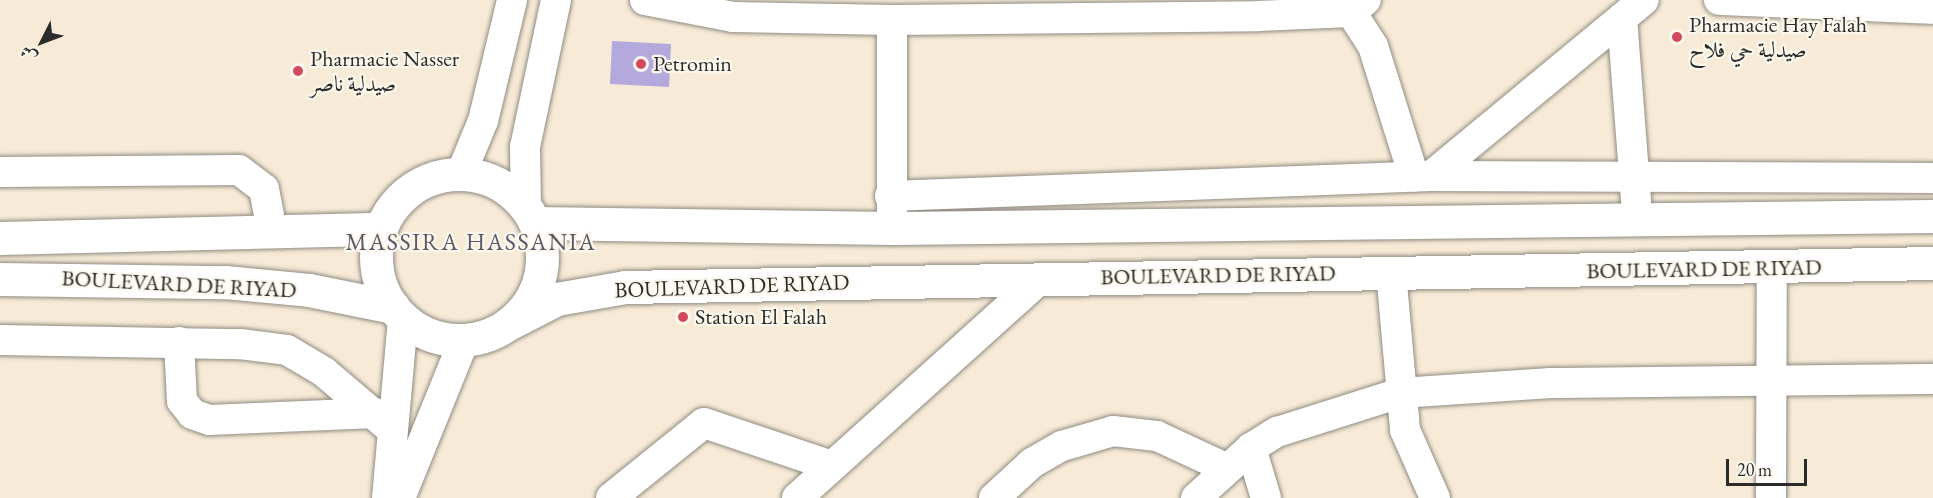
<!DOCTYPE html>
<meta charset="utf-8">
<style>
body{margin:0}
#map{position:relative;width:1933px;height:498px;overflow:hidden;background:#f7ebd7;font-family:"EB Garamond",Amiri,serif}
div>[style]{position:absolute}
.building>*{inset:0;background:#b4a9dd}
.roads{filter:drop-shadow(0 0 2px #918b81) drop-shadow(0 0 2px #918b81)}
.minor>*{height:30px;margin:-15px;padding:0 15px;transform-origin:15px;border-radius:15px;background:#fff}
.major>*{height:33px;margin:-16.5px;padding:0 16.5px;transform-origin:16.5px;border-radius:16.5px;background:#fff}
.major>.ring{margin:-16.5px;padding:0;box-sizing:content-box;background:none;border:33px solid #fff;border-radius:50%}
.dots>*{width:16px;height:16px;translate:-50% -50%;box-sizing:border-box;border:3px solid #fbf7ec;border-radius:50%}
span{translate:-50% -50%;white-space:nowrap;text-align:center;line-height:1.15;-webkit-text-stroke:4.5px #fbf7ec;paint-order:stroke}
.poi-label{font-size:22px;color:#2b2b2b}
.left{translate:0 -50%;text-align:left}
.street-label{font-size:22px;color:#2b2b2b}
.neighbourhood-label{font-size:24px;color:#5b5769;letter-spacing:1.5px}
.north{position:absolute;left:12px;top:12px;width:60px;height:60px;-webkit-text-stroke:4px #fbf7ec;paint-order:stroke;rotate:228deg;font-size:16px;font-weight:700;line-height:24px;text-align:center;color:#2b2b2b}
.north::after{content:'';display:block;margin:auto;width:21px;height:27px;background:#2b2b2b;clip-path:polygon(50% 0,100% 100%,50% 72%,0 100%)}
.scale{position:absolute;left:1726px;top:459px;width:81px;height:27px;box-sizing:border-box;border:3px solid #2b2b2b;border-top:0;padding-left:8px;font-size:18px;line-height:21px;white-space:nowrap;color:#2b2b2b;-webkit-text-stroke:4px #fbf7ec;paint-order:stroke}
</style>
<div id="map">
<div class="building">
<i style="clip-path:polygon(612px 41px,671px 44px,669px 87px,610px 84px)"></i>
</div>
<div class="roads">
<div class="minor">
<i style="left:645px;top:0;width:90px;rotate:10.9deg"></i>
<i style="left:733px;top:17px;width:159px;rotate:1.1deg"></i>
<i style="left:892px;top:20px;width:196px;rotate:90deg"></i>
<i style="left:1719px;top:0;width:214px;rotate:2.4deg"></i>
<i style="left:1351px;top:12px;width:40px;rotate:57.1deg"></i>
<i style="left:1373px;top:46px;width:137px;rotate:72.6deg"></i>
<i style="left:1622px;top:18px;width:183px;rotate:85.6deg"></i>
<i style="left:892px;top:20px;width:366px;rotate:-0.6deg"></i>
<i style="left:1258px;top:16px;width:93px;rotate:-2.5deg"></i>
<i style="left:1351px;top:12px;width:19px;rotate:-39deg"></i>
<i style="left:0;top:172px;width:239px;rotate:-0.5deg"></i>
<i style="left:239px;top:170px;width:31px;rotate:37deg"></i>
<i style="left:264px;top:189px;width:43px;rotate:79.2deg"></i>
<i style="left:461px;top:174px;width:57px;rotate:-67.5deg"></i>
<i style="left:483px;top:121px;width:124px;rotate:-76.5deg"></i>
<i style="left:1431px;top:176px;width:276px;rotate:-39.6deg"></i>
<i style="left:890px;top:196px;width:541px;rotate:-2.12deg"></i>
<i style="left:1431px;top:176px;width:502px;rotate:0.23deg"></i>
<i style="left:526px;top:207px;width:60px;rotate:-91deg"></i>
<i style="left:525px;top:147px;width:150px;rotate:-78.1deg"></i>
<i style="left:1391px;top:272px;width:159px;rotate:84.9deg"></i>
<i style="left:1405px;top:430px;width:74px;rotate:66.2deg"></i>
<i style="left:0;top:340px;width:240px;rotate:1deg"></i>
<i style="left:240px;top:344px;width:47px;rotate:7.3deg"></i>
<i style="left:287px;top:350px;width:43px;rotate:30.7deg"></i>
<i style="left:324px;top:372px;width:88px;rotate:40.4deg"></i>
<i style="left:179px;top:342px;width:59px;rotate:87.1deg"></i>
<i style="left:182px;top:401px;width:16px;rotate:52deg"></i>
<i style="left:192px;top:414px;width:18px;rotate:19deg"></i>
<i style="left:209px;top:420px;width:166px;rotate:-2.4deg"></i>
<i style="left:1251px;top:448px;width:52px;rotate:73.3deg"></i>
<i style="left:387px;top:498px;width:181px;rotate:-84.9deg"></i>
<i style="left:400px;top:498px;width:170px;rotate:-67.9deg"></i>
<i style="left:611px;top:498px;width:119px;rotate:-38.9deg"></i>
<i style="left:704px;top:423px;width:135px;rotate:18.6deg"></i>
<i style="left:797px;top:498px;width:327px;rotate:-42deg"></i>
<i style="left:994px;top:498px;width:52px;rotate:-42.6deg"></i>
<i style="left:1032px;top:463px;width:34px;rotate:-30deg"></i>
<i style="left:1062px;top:446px;width:53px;rotate:-16.4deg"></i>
<i style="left:1113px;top:431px;width:44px;rotate:6.5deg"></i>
<i style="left:1157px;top:436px;width:76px;rotate:24.9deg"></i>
<i style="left:1196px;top:498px;width:74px;rotate:-42.3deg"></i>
<i style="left:1251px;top:448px;width:31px;rotate:-32deg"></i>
<i style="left:1277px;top:432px;width:129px;rotate:-17.6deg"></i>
<i style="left:1400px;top:393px;width:151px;rotate:-3.8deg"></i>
<i style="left:1551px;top:383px;width:382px;rotate:-0.6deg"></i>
<i style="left:1771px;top:498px;width:231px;rotate:-89.8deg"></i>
</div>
<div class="major">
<i class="ring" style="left:376px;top:174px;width:133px;height:133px"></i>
<i style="left:535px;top:223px;width:358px;rotate:0.8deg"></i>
<i style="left:893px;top:228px;width:1040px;rotate:-0.66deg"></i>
<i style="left:0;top:238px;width:381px;rotate:-1.4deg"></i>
<i style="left:0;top:279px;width:225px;rotate:0.8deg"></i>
<i style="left:225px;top:282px;width:84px;rotate:5.4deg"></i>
<i style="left:309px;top:290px;width:86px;rotate:11.4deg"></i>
<i style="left:510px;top:323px;width:53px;rotate:-27.1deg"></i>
<i style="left:557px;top:299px;width:69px;rotate:-10deg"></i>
<i style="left:625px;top:287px;width:1308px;rotate:-1.05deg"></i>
</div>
</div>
<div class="dots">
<i style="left:1677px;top:37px;background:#d1495b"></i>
<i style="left:641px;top:64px;background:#d1495b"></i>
<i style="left:298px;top:71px;background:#d1495b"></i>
<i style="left:683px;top:317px;background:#d1495b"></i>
</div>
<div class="poi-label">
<span class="left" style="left:1689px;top:37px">Pharmacie Hay Falah<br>صيدلية حي فلاح</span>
<span class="left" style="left:310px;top:71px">Pharmacie Nasser<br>صيدلية ناصر</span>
<span class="left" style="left:653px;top:64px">Petromin</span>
<span class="left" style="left:695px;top:317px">Station El Falah</span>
</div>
<div class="street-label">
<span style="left:1704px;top:269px;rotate:-1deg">BOULEVARD DE RIYAD</span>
<span style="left:1218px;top:275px;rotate:-1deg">BOULEVARD DE RIYAD</span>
<span style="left:179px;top:284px;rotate:3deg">BOULEVARD DE RIYAD</span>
<span style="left:732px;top:286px;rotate:-2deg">BOULEVARD DE RIYAD</span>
</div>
<div class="neighbourhood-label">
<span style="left:471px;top:242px">MASSIRA HASSANIA</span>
</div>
<div class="north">ش</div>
<div class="scale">20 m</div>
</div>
